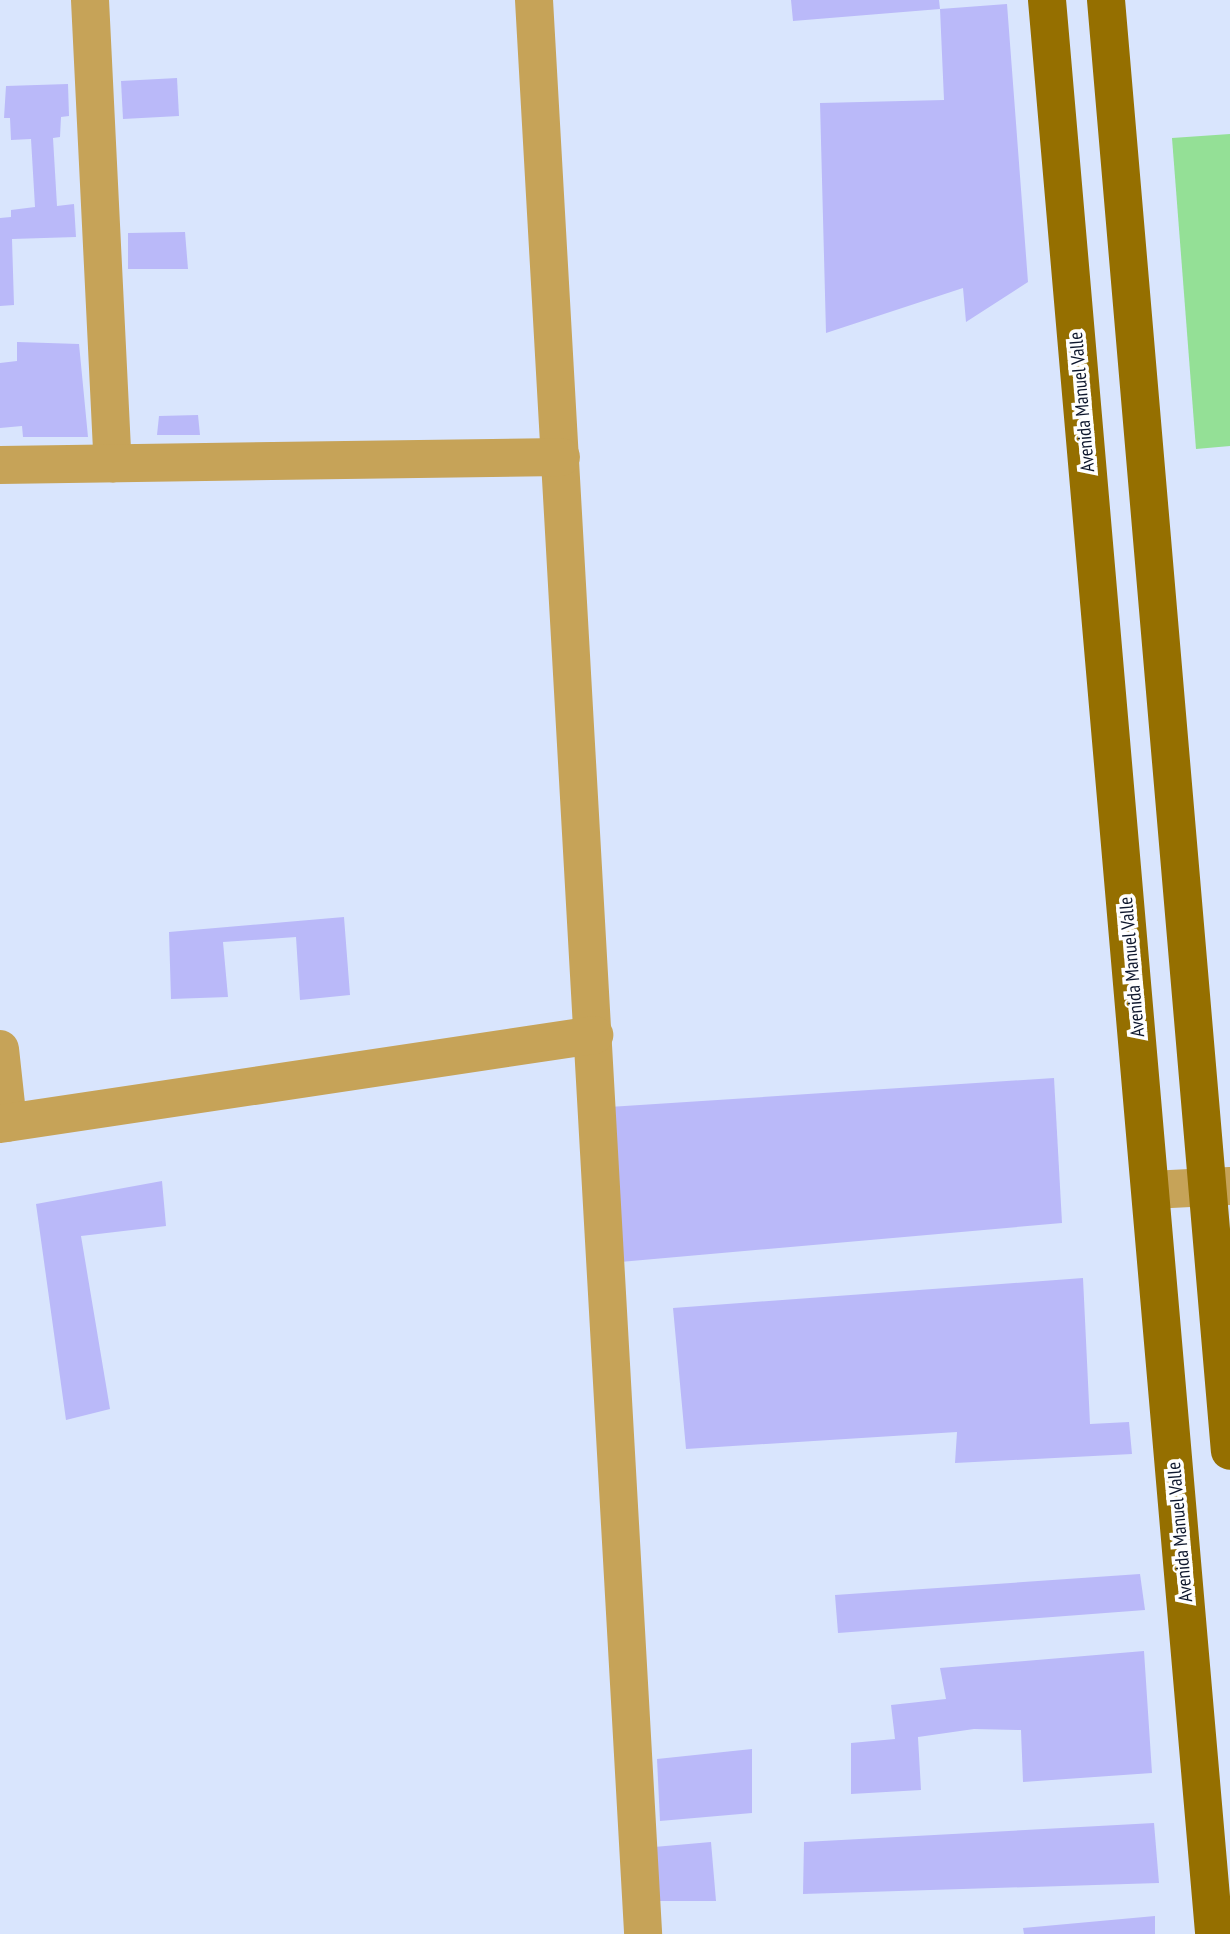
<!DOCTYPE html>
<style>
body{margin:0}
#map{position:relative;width:1230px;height:1934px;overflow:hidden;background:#d9e5fd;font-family:"PT Sans Narrow",sans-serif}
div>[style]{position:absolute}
.green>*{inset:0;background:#94e096}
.building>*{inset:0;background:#bab9f9}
.minor>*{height:38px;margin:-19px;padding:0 19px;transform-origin:19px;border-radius:19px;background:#c6a358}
.primary>*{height:38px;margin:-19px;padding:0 19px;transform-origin:19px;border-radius:19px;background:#956f00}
span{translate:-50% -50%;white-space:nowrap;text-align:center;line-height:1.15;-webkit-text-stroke:7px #fff;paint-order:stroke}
.street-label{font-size:19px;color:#0d162c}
</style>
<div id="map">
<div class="green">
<i style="clip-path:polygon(1230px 134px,1230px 446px,1196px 449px,1172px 138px)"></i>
</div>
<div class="building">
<i style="clip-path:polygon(791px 0,939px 0,940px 9px,1007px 4px,1028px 282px,966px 322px,963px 288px,826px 333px,820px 103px,944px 100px,940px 9px,793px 21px)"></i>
<i style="clip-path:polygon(177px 78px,179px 116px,123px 119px,121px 81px)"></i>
<i style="clip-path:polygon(68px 84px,69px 116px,61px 117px,60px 137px,53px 138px,57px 206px,74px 204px,76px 237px,12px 239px,14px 305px,0 306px,0 218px,11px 217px,11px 210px,35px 207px,31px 139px,11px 140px,10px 118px,4px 118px,6px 86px)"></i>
<i style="clip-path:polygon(185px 232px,188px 269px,128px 269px,128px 233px)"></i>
<i style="clip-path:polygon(17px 342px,79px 344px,88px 437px,23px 437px,22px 426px,0 428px,0 363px,17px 361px)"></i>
<i style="clip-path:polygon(198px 415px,200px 435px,157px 435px,159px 416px)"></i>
<i style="clip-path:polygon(344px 917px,350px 995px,300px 1000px,296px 937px,223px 942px,228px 997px,171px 999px,169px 932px)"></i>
<i style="clip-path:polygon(1054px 1078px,1062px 1223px,620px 1262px,609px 1107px)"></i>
<i style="clip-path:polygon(162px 1181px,166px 1226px,81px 1236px,110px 1409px,66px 1420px,36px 1204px)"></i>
<i style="clip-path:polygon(1083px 1278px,1090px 1424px,1129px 1422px,1132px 1454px,955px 1463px,957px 1432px,686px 1449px,673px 1308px)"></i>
<i style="clip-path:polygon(1140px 1574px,1145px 1610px,838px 1633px,835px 1595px)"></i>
<i style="clip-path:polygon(1144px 1651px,1152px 1773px,1023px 1782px,1021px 1730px,974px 1729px,918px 1737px,921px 1790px,851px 1794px,851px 1743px,895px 1739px,891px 1705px,946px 1699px,940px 1668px)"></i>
<i style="clip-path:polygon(752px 1749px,752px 1813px,660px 1821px,657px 1759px)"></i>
<i style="clip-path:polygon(1154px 1823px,1159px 1883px,803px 1894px,804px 1842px)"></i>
<i style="clip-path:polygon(711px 1842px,716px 1901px,659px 1901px,654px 1847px)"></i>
<i style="clip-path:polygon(1155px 1916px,1155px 1934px,1024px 1934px,1023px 1928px)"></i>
</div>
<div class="minor">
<i style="left:90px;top:0;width:464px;rotate:87.2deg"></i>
<i style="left:534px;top:0;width:1937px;rotate:86.77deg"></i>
<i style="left:0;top:465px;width:561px;rotate:-0.82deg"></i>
<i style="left:0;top:1049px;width:74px;rotate:83.8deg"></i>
<i style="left:0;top:1124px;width:601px;rotate:-8.52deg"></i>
<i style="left:1151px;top:1190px;width:79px;rotate:-2.9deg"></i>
</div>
<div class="primary">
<i style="left:1047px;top:0;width:1941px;rotate:85.06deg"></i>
<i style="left:1106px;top:0;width:1456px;rotate:85.12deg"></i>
</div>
<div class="street-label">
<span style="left:1082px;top:402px;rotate:-95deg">Avenida Manuel Valle</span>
<span style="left:1132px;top:967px;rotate:-95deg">Avenida Manuel Valle</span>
<span style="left:1180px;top:1532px;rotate:-95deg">Avenida Manuel Valle</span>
</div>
</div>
